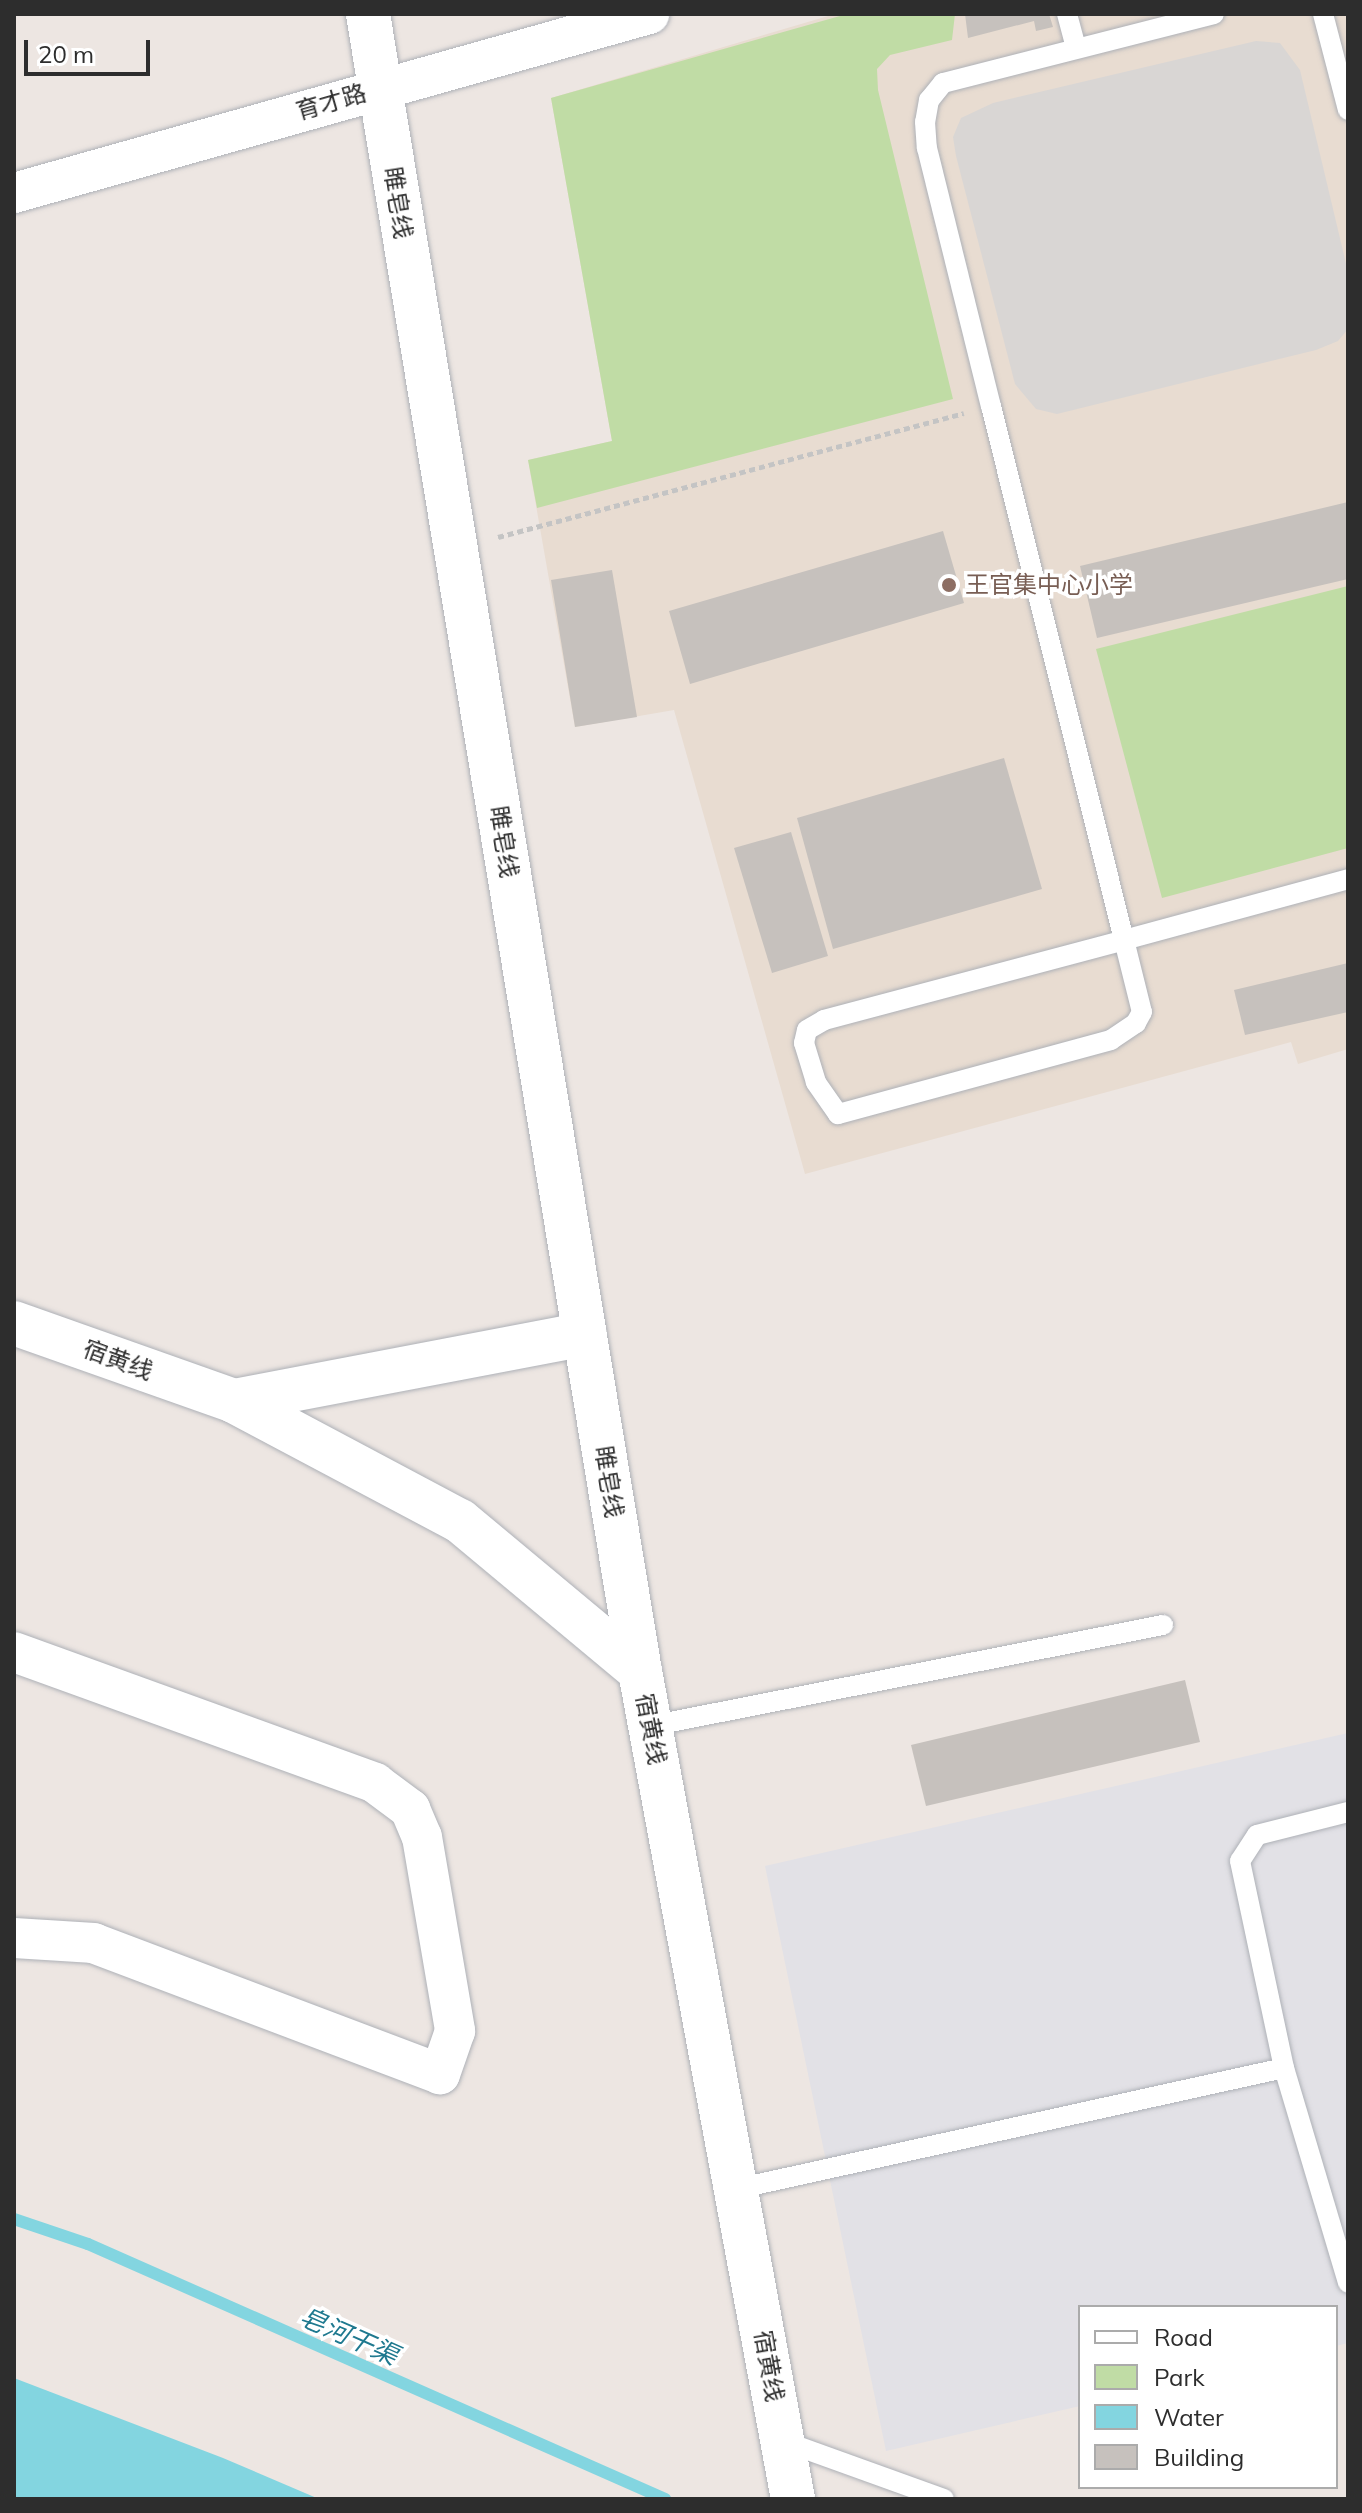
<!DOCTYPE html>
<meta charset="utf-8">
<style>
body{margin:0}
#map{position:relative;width:1362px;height:2513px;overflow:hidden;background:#ede6e2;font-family:Mulish,"Noto Sans SC",sans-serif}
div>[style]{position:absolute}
.industrial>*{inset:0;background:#e2e1e6}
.education>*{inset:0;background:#e8dcd1}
.green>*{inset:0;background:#c0dca5}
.plaza>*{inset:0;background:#d9d6d4}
.water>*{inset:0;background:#83d5e0}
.stream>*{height:12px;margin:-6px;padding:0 6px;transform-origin:6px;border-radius:6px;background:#83d5e0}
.building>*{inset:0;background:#c6c1bd}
.path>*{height:5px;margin-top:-2.5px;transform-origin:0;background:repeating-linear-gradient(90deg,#c4c4c4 0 6px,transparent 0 10px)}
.roads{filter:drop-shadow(0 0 2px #aeb1b7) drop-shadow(0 0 2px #aeb1b7)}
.service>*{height:20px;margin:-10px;padding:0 10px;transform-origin:10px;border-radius:10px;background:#fff}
.minor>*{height:40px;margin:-20px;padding:0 20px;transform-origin:20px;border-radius:20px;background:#fff}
.secondary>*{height:44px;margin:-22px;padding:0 22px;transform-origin:22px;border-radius:22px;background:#fff}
.dots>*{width:22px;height:22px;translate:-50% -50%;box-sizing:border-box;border:4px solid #fff;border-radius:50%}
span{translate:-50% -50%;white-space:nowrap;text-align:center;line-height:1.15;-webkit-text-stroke:7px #fff;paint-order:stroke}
.street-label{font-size:24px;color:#2d2d2d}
.education-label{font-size:24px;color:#785e54}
.left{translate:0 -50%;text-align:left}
.water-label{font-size:26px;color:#1f798f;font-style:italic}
.frame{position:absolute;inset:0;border:16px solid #2d2d2d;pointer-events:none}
.legend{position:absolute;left:1078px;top:2305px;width:260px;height:184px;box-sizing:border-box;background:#fff;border:2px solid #ababab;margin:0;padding:10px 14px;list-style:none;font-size:24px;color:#2d2d2d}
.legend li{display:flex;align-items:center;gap:16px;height:40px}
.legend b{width:40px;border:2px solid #ababab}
.scale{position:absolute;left:24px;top:40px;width:126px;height:36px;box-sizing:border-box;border:4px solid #2d2d2d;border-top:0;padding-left:10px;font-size:24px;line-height:28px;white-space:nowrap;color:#2d2d2d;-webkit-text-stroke:6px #fff;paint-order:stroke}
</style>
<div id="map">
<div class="industrial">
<i style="clip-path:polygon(1348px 1733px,1348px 2343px,1336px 2346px,1336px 2307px,1080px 2307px,1080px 2406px,886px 2451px,765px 1866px)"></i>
</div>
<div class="education">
<i style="clip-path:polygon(835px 14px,1348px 14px,1348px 1049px,1298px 1064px,1291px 1042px,805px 1174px,674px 710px,575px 727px,528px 460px,612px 441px,551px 98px)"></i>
</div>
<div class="green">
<i style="clip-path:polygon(847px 14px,955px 14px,952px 40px,890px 55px,877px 69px,878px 90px,953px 399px,537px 508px,528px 460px,612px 441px,551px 98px)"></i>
<i style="clip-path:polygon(1348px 586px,1348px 848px,1162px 898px,1096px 649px)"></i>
</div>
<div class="plaza">
<i style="clip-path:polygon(1256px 41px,1280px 43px,1300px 70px,1348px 272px,1348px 329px,1338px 341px,1316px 350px,1057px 414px,1036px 409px,1015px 384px,956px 156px,953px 137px,961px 118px,993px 103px)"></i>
</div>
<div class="water">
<i style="clip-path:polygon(14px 2378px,223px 2458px,319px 2499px,14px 2499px)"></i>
</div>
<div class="stream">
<i style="left:14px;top:2219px;width:78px;rotate:18.7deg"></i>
<i style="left:88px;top:2244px;width:631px;rotate:23.84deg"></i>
</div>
<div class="building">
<i style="clip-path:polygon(965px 14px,1049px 14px,1053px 27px,1036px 31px,1034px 21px,968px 38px)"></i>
<i style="clip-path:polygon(1348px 502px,1348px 579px,1097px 638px,1080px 566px)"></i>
<i style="clip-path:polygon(943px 531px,964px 603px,690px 684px,669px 611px)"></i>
<i style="clip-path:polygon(612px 570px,637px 717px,575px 727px,551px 580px)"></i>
<i style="clip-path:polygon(1004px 758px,1042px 889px,833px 949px,797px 818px)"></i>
<i style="clip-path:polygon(791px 832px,828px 956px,772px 973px,734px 848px)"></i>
<i style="clip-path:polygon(1348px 963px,1348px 1012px,1245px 1035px,1234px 990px)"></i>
<i style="clip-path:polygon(1185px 1680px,1200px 1742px,926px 1806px,911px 1745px)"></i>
</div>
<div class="path">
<i style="left:498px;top:537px;width:482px;rotate:-14.9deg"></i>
</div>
<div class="roads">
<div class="service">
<i style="left:1067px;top:14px;width:35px;rotate:75deg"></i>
<i style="left:1214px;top:14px;width:280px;rotate:165.7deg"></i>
<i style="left:943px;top:83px;width:22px;rotate:129deg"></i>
<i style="left:929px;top:100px;width:22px;rotate:100deg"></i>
<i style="left:925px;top:122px;width:26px;rotate:86deg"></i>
<i style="left:927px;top:148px;width:266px;rotate:76.1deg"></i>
<i style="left:991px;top:406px;width:550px;rotate:76.01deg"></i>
<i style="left:1124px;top:940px;width:74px;rotate:76deg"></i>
<i style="left:1142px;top:1012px;width:13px;rotate:119deg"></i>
<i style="left:1136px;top:1023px;width:30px;rotate:146deg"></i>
<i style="left:1111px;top:1040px;width:283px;rotate:164.8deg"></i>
<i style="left:838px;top:1114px;width:39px;rotate:-125deg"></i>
<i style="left:816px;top:1082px;width:41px;rotate:-107.1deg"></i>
<i style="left:804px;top:1043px;width:13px;rotate:-77deg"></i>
<i style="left:807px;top:1030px;width:20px;rotate:-30deg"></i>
<i style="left:824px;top:1020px;width:310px;rotate:-14.9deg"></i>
<i style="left:1124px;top:940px;width:232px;rotate:-15.2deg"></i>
<i style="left:1323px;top:14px;width:99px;rotate:75.4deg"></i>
<i style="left:650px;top:1726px;width:523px;rotate:-11.14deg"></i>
<i style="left:1348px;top:1812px;width:94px;rotate:165.8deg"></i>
<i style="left:1257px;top:1835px;width:31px;rotate:123deg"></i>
<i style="left:1240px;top:1861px;width:212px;rotate:78deg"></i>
<i style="left:1284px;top:2068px;width:224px;rotate:73.4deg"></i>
<i style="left:736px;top:2189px;width:561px;rotate:-12.45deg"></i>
<i style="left:783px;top:2441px;width:171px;rotate:19.8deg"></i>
</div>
<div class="minor">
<i style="left:14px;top:193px;width:660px;rotate:-15.74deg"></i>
<i style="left:14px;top:1652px;width:384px;rotate:19.9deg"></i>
<i style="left:375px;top:1783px;width:44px;rotate:36.6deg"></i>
<i style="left:410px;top:1809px;width:30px;rotate:67deg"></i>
<i style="left:422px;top:1837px;width:197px;rotate:80.3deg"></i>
<i style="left:455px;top:2031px;width:46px;rotate:109.2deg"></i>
<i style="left:440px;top:2074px;width:370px;rotate:-159.3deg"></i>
<i style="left:94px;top:1943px;width:80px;rotate:-176.4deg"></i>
</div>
<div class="secondary">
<i style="left:368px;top:14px;width:1679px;rotate:80.68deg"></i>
<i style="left:640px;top:1671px;width:842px;rotate:79.53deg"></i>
<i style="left:14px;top:1323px;width:233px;rotate:19.5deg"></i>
<i style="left:234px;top:1401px;width:256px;rotate:28deg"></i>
<i style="left:460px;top:1521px;width:234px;rotate:39.8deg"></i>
<i style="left:234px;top:1401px;width:357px;rotate:-10.8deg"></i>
</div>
</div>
<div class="dots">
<i style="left:949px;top:585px;background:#8d6e63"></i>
</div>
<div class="street-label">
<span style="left:331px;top:102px;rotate:-16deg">育才路</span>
<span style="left:398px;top:203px;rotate:81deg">睢皂线</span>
<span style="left:504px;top:842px;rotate:81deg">睢皂线</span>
<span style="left:118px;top:1360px;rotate:20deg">宿黄线</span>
<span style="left:609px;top:1482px;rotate:81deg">睢皂线</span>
<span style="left:651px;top:1729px;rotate:79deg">宿黄线</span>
<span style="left:769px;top:2366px;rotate:80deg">宿黄线</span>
</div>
<div class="education-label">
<span class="left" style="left:965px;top:585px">王官集中心小学</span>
</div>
<div class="water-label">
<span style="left:349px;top:2336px;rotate:24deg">皂河干渠</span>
</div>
<div class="frame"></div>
<ul class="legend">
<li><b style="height:10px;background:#fff"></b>Road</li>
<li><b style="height:22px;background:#c0dca5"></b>Park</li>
<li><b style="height:22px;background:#83d5e0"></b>Water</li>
<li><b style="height:22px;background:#c6c1bd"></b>Building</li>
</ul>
<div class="scale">20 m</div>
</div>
